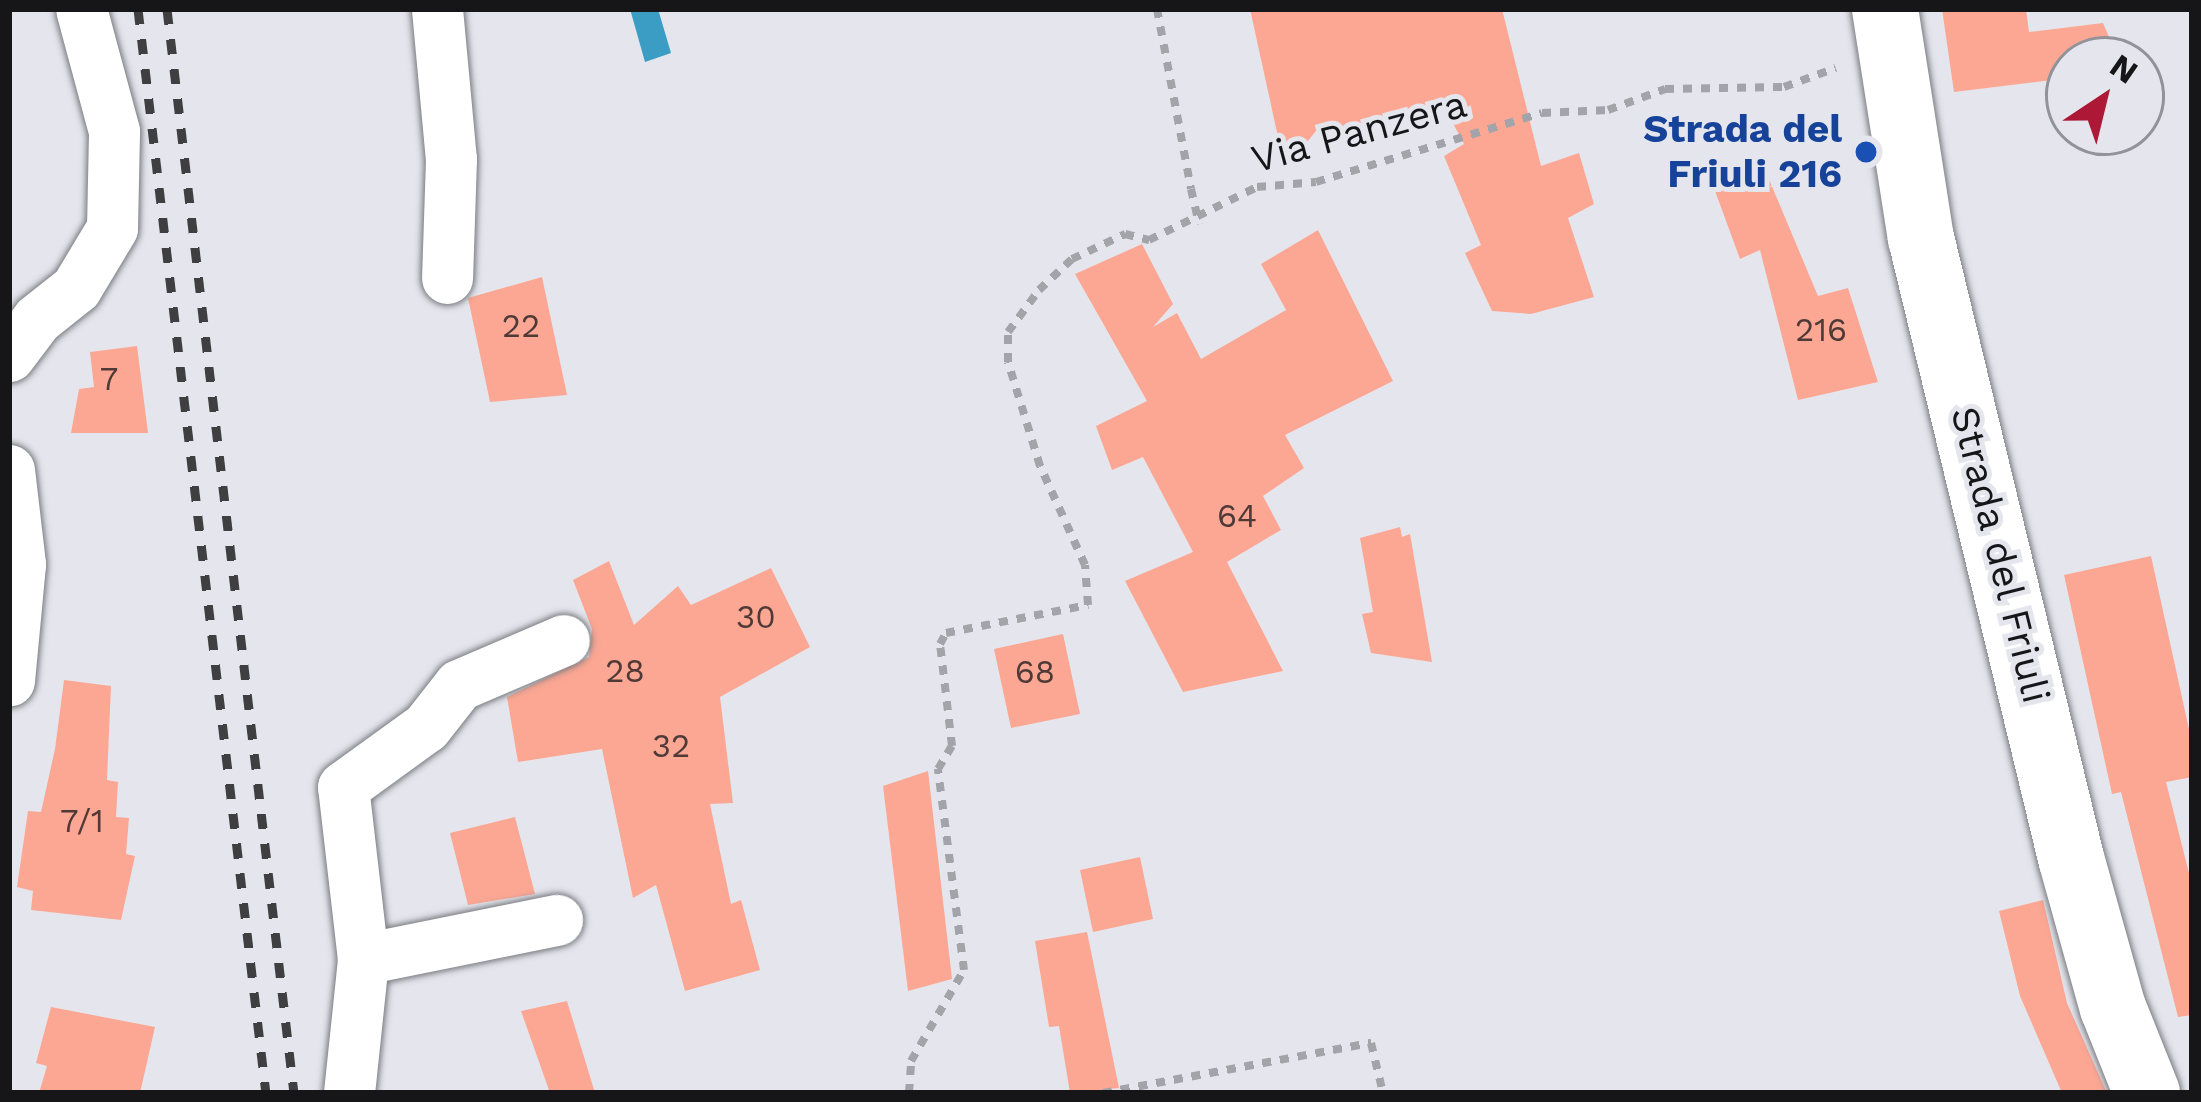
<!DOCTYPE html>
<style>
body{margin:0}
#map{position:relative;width:2201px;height:1102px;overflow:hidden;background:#e5e6ed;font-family:"Work Sans",sans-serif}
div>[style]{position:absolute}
.water>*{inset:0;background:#3b9dc3}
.building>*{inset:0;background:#fca793}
.path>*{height:8px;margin-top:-4px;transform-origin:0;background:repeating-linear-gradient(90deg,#a3a4aa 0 9px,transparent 0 18px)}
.roads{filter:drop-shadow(0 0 3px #7b7c82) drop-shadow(0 0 3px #7b7c82)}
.minor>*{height:51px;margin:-25.5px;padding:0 25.5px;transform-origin:25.5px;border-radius:25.5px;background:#fff}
.secondary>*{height:66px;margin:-33px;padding:0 33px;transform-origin:33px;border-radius:33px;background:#fff}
.rail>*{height:9px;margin-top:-4.5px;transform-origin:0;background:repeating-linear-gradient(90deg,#3f3f42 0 15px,transparent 0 30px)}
.path-bridge>*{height:8px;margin-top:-4px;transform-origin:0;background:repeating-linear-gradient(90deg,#a3a4aa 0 9px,transparent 0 18px)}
.dots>*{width:33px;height:33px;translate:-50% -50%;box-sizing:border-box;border:6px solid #e5e6ed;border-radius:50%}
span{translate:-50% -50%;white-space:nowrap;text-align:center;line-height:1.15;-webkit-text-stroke:10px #e5e6ed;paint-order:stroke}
.number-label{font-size:33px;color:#503a38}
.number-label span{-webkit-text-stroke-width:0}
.transit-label{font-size:39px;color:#164399;font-weight:700}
.right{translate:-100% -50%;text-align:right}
.street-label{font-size:39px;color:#161619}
.frame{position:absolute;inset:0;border:12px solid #161619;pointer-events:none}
.north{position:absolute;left:2045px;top:36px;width:120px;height:120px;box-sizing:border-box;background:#e5e6ed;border:3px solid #929398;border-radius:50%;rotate:35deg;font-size:33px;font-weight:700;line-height:48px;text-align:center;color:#161619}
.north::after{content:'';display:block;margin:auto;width:42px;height:54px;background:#ad1836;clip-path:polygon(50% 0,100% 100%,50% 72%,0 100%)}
</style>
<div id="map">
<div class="water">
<i style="clip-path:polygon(630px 9px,658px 9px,671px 53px,645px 62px)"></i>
</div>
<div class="building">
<i style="clip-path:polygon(1250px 9px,1502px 9px,1541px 166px,1579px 153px,1594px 204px,1568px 218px,1594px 297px,1531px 314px,1492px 311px,1465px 253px,1481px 245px,1444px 156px,1464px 144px,1440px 99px,1395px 120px,1316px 131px,1285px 169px)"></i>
<i style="clip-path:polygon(1942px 9px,2026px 9px,2029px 32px,2103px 23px,2119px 60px,2069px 60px,2069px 78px,1954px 92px)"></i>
<i style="clip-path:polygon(2141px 112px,2150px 132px,2089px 143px,2087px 132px,2141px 132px)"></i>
<i style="clip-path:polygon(1760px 158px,1818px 296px,1848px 288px,1878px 382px,1798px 400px,1760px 250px,1740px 259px,1711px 180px)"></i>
<i style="clip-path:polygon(1318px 230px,1393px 381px,1285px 435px,1304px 468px,1263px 496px,1281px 530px,1227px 562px,1283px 671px,1183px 692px,1125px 581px,1193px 552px,1143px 457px,1112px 470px,1096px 426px,1147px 401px,1075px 274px,1142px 244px,1173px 304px,1153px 327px,1177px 313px,1201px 359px,1286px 310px,1261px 264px)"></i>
<i style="clip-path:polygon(542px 277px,567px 395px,490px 402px,468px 298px)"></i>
<i style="clip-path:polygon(137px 346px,148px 433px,71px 433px,79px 389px,94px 387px,90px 352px)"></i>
<i style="clip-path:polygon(1400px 527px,1402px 537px,1410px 534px,1432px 662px,1371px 653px,1362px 614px,1373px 612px,1360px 538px)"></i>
<i style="clip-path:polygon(2151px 556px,2192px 743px,2192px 777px,2166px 782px,2192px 885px,2192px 1015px,2178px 1017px,2121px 792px,2112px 794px,2064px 575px)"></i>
<i style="clip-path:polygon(609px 561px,634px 625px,678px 586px,691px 605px,771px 568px,810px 647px,720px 697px,733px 803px,710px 804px,731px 904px,741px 900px,760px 970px,685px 991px,656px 885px,633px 898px,602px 749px,518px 762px,507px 697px,589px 657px,592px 629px,573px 580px)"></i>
<i style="clip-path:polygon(1063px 634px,1080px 714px,1011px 728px,994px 649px)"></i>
<i style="clip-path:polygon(64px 680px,111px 686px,107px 780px,118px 782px,116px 817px,129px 818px,126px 854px,135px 856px,121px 920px,31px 910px,33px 891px,17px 887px,28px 811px,41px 812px,55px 749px)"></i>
<i style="clip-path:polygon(928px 771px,952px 979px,908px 991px,883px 786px)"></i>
<i style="clip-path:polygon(515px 817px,535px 894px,468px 905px,450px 833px)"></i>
<i style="clip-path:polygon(1140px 857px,1153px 919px,1093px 932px,1080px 870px)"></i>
<i style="clip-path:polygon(2043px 900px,2067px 1003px,2107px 1093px,2062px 1093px,2020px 996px,1999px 911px)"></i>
<i style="clip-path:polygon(1087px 932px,1119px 1088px,1070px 1093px,1059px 1026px,1049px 1027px,1035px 941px)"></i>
<i style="clip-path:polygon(567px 1001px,595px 1093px,550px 1093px,521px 1011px)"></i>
<i style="clip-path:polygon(51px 1007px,155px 1027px,140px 1093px,39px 1093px,47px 1066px,36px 1063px)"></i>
</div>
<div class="path">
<i style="left:1157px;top:9px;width:183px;rotate:79.3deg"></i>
<i style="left:909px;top:1093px;width:32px;rotate:-86deg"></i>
<i style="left:911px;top:1061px;width:105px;rotate:-59.8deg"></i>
<i style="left:964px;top:970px;width:203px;rotate:-97.4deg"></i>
<i style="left:938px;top:769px;width:27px;rotate:-59deg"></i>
<i style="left:952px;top:746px;width:103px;rotate:-96.7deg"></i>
<i style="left:940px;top:644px;width:13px;rotate:-61deg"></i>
<i style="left:946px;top:633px;width:145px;rotate:-11.2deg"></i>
<i style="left:1088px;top:605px;width:40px;rotate:-94.3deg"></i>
<i style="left:1085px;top:565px;width:109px;rotate:-114.4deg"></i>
<i style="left:1040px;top:466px;width:109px;rotate:-107.1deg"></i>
<i style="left:1008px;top:362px;width:30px;rotate:-90deg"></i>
<i style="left:1008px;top:332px;width:52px;rotate:-53.6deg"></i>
<i style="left:1039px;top:290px;width:45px;rotate:-43.2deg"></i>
<i style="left:1072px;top:259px;width:59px;rotate:-25.3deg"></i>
<i style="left:1125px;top:234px;width:25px;rotate:14deg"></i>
<i style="left:1149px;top:240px;width:120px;rotate:-26.1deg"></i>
<i style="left:1257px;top:187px;width:59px;rotate:-4.8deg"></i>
<i style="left:1316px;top:182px;width:236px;rotate:-17deg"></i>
<i style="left:1542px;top:113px;width:66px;rotate:-2.6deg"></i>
<i style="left:1608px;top:110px;width:61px;rotate:-20.2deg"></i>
<i style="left:1665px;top:89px;width:119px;rotate:-1deg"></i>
<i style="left:1784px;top:87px;width:55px;rotate:-20.1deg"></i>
<i style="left:1103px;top:1093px;width:273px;rotate:-10.6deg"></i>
<i style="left:1371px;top:1043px;width:51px;rotate:76.5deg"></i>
</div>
<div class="roads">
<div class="minor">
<i style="left:437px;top:9px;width:151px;rotate:84.7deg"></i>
<i style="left:451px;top:159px;width:119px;rotate:91.9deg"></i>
<i style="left:9px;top:356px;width:46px;rotate:-52.9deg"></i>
<i style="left:37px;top:319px;width:50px;rotate:-38.5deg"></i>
<i style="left:76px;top:288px;width:70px;rotate:-59deg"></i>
<i style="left:112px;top:228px;width:97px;rotate:-88.8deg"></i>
<i style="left:114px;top:131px;width:126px;rotate:-105.1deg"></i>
<i style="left:9px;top:470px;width:95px;rotate:83.3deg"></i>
<i style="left:20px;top:564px;width:117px;rotate:95.4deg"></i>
<i style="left:363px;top:959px;width:198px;rotate:-11.4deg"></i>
<i style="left:349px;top:1093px;width:135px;rotate:-84deg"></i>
<i style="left:363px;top:959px;width:173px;rotate:-96.6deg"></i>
<i style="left:343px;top:787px;width:102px;rotate:-35.9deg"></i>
<i style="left:426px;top:727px;width:53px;rotate:-51.8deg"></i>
<i style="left:459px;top:685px;width:114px;rotate:-23.2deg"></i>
</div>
<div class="secondary">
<i style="left:1885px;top:9px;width:232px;rotate:81.1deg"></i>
<i style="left:1921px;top:238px;width:638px;rotate:76.4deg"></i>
<i style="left:2071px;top:858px;width:156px;rotate:74.4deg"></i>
<i style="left:2113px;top:1008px;width:92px;rotate:68.2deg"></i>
</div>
</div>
<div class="rail">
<i style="left:138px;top:9px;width:1092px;rotate:83.27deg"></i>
<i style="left:167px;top:9px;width:1091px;rotate:83.32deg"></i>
</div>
<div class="path-bridge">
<i style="left:1191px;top:189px;width:36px;rotate:77deg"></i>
</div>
<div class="dots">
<i style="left:1866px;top:152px;background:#1a4fb4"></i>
</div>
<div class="number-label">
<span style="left:521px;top:326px">22</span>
<span style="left:1821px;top:330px">216</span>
<span style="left:109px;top:379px">7</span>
<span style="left:1237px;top:516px">64</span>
<span style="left:756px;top:617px">30</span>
<span style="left:625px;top:671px">28</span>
<span style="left:1035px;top:672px">68</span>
<span style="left:671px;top:746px">32</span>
<span style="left:82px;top:821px">7/1</span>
</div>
<div class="transit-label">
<span class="right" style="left:1842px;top:152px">Strada del<br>Friuli 216</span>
</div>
<div class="street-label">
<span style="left:1359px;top:132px;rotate:-15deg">Via Panzera</span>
<span style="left:2000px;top:555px;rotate:76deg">Strada del Friuli</span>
</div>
<div class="frame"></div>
<div class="north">N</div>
</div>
